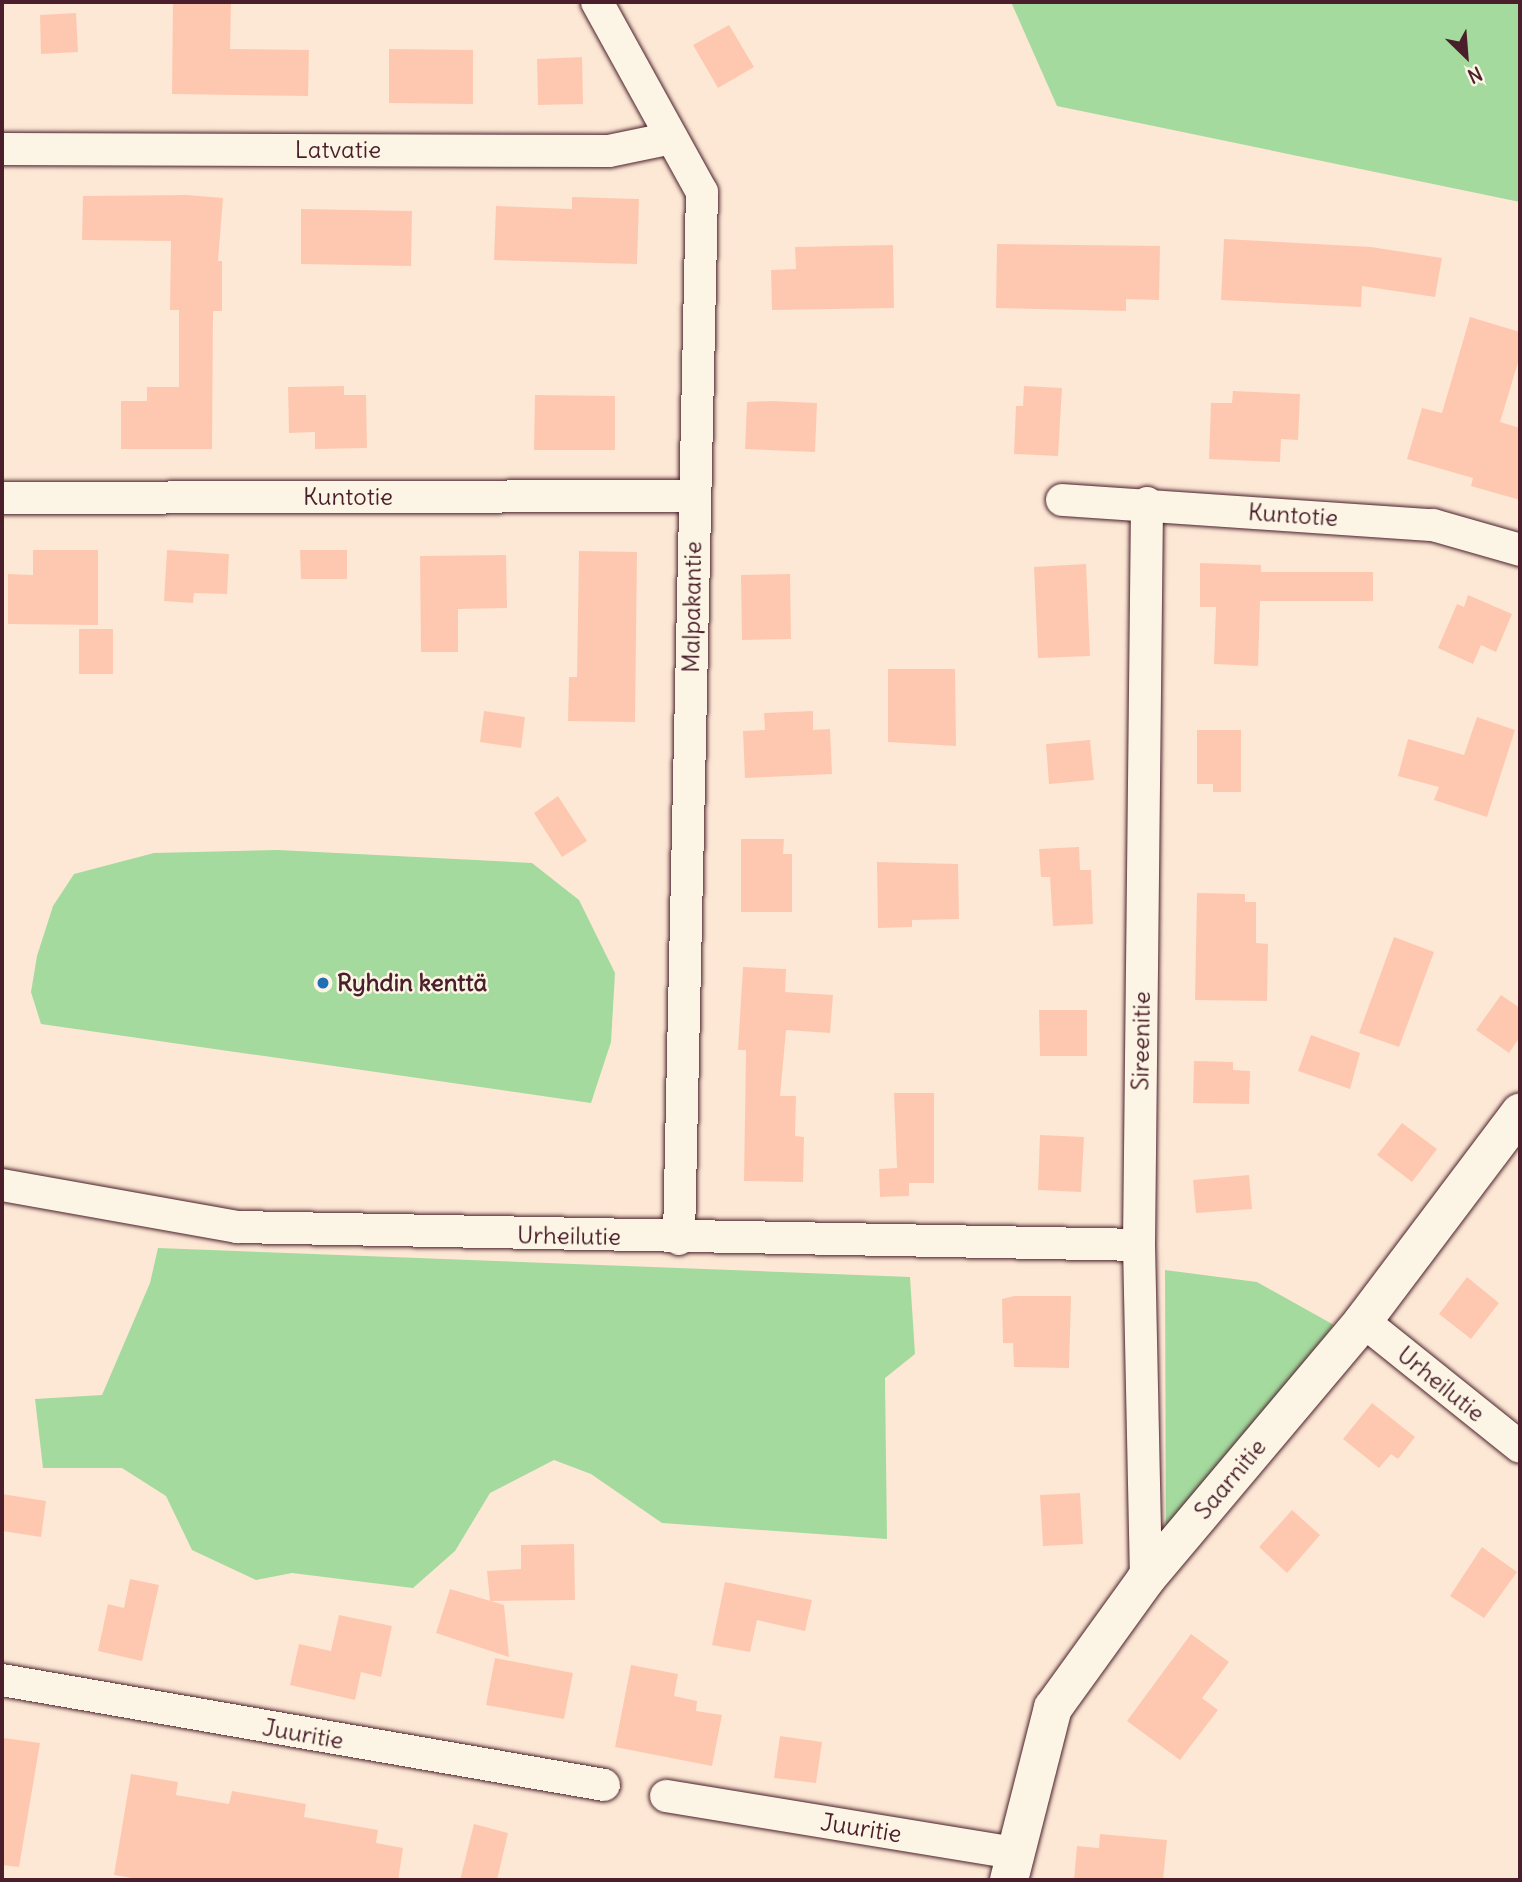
<!DOCTYPE html>
<meta charset="utf-8">
<style>
body{margin:0}
#map{position:relative;width:1522px;height:1882px;overflow:hidden;background:#fde8d5;font-family:Delius,sans-serif}
div>[style]{position:absolute}
.green>*{inset:0;background:#a4da9e}
.building>*{inset:0;background:#fec8b0}
.roads{filter:drop-shadow(0 0 2px #4a1f2b) drop-shadow(0 0 2px #4a1f2b)}
.street>*{height:32px;margin:-16px;padding:0 16px;transform-origin:16px;border-radius:16px;background:#fcf5e5}
.secondary>*{height:38px;margin:-19px;padding:0 19px;transform-origin:19px;border-radius:19px;background:#fcf5e5}
.dots>*{width:19px;height:19px;translate:-50% -50%;box-sizing:border-box;border:4px solid #fcf5e5;border-radius:50%}
span{translate:-50% -50%;white-space:nowrap;text-align:center;line-height:1.15;-webkit-text-stroke:5px #fcf5e5;paint-order:stroke}
.street-label{font-size:24px;color:#4a1f2b}
.poi-label{font-size:24px;color:#4a1f2b;font-weight:700}
.left{translate:0 -50%;text-align:left}
.frame{position:absolute;inset:0;border:4px solid #4a1f2b;pointer-events:none}
.north{position:absolute;left:1431px;top:21px;width:70px;height:70px;-webkit-text-stroke:5px #fcf5e5;paint-order:stroke;rotate:155deg;font-size:19px;font-weight:700;line-height:28px;text-align:center;color:#4a1f2b}
.north::after{content:'';display:block;margin:auto;width:24px;height:32px;background:#4a1f2b;clip-path:polygon(50% 0,100% 100%,50% 72%,0 100%)}
</style>
<div id="map">
<div class="green">
<i style="clip-path:polygon(1011px 2px,1520px 2px,1520px 202px,1057px 106px)"></i>
<i style="clip-path:polygon(278px 850px,532px 863px,579px 900px,615px 973px,611px 1042px,591px 1103px,41px 1024px,31px 992px,37px 956px,53px 906px,74px 874px,154px 853px)"></i>
<i style="clip-path:polygon(158px 1248px,910px 1277px,915px 1354px,885px 1378px,887px 1539px,662px 1523px,591px 1474px,554px 1460px,490px 1493px,455px 1551px,413px 1588px,292px 1573px,256px 1580px,192px 1550px,166px 1496px,122px 1468px,43px 1468px,35px 1399px,102px 1395px,150px 1283px)"></i>
<i style="clip-path:polygon(1165px 1270px,1257px 1282px,1334px 1325px,1166px 1529px,1166px 1556px)"></i>
</div>
<div class="building">
<i style="clip-path:polygon(173px 2px,231px 2px,230px 49px,309px 50px,308px 96px,172px 94px)"></i>
<i style="clip-path:polygon(76px 13px,78px 52px,41px 54px,40px 15px)"></i>
<i style="clip-path:polygon(729px 25px,754px 67px,718px 88px,693px 45px)"></i>
<i style="clip-path:polygon(389px 49px,473px 50px,473px 104px,389px 103px)"></i>
<i style="clip-path:polygon(582px 57px,583px 104px,538px 105px,537px 59px)"></i>
<i style="clip-path:polygon(187px 195px,223px 198px,218px 261px,222px 261px,222px 311px,213px 311px,212px 449px,121px 449px,121px 401px,147px 401px,147px 387px,179px 387px,179px 310px,170px 310px,171px 241px,82px 240px,83px 196px)"></i>
<i style="clip-path:polygon(572px 197px,639px 199px,637px 264px,494px 260px,496px 206px,572px 209px)"></i>
<i style="clip-path:polygon(301px 209px,412px 211px,411px 266px,301px 264px)"></i>
<i style="clip-path:polygon(1224px 239px,1371px 247px,1442px 258px,1435px 297px,1362px 286px,1361px 307px,1221px 300px)"></i>
<i style="clip-path:polygon(997px 244px,1160px 246px,1159px 300px,1126px 299px,1126px 311px,996px 308px)"></i>
<i style="clip-path:polygon(893px 245px,894px 308px,772px 310px,771px 270px,796px 269px,795px 247px)"></i>
<i style="clip-path:polygon(1470px 317px,1520px 332px,1520px 356px,1500px 422px,1520px 428px,1520px 500px,1471px 486px,1473px 478px,1407px 459px,1422px 408px,1442px 413px)"></i>
<i style="clip-path:polygon(344px 386px,344px 395px,366px 395px,367px 448px,315px 449px,315px 432px,289px 433px,288px 387px)"></i>
<i style="clip-path:polygon(1024px 386px,1062px 388px,1058px 456px,1014px 454px,1016px 406px,1023px 406px)"></i>
<i style="clip-path:polygon(1233px 391px,1300px 394px,1298px 440px,1281px 439px,1280px 462px,1209px 459px,1211px 403px,1232px 403px)"></i>
<i style="clip-path:polygon(535px 395px,615px 396px,615px 450px,534px 450px)"></i>
<i style="clip-path:polygon(771px 401px,817px 403px,815px 452px,745px 449px,747px 402px)"></i>
<i style="clip-path:polygon(33px 550px,98px 550px,98px 625px,8px 624px,8px 574px,33px 575px)"></i>
<i style="clip-path:polygon(167px 550px,229px 554px,227px 594px,194px 593px,193px 603px,164px 601px)"></i>
<i style="clip-path:polygon(300px 550px,347px 550px,347px 579px,301px 579px)"></i>
<i style="clip-path:polygon(579px 551px,637px 552px,635px 722px,568px 721px,569px 677px,577px 677px)"></i>
<i style="clip-path:polygon(506px 555px,507px 608px,458px 609px,458px 652px,421px 652px,420px 556px)"></i>
<i style="clip-path:polygon(1200px 563px,1261px 565px,1261px 572px,1373px 572px,1373px 601px,1260px 601px,1258px 666px,1214px 664px,1216px 607px,1200px 607px)"></i>
<i style="clip-path:polygon(1086px 564px,1090px 656px,1038px 658px,1034px 567px)"></i>
<i style="clip-path:polygon(790px 574px,791px 639px,742px 640px,741px 575px)"></i>
<i style="clip-path:polygon(1468px 595px,1512px 614px,1496px 652px,1481px 645px,1473px 664px,1438px 648px,1457px 604px,1464px 607px)"></i>
<i style="clip-path:polygon(79px 629px,113px 629px,113px 674px,79px 674px)"></i>
<i style="clip-path:polygon(888px 669px,955px 669px,956px 746px,888px 742px)"></i>
<i style="clip-path:polygon(484px 711px,525px 717px,521px 748px,480px 742px)"></i>
<i style="clip-path:polygon(813px 711px,813px 730px,830px 729px,832px 774px,745px 778px,743px 731px,765px 730px,764px 713px)"></i>
<i style="clip-path:polygon(1477px 717px,1515px 730px,1487px 817px,1434px 800px,1439px 787px,1398px 776px,1408px 739px,1464px 755px)"></i>
<i style="clip-path:polygon(1197px 730px,1241px 730px,1241px 792px,1213px 792px,1213px 784px,1197px 784px)"></i>
<i style="clip-path:polygon(1090px 740px,1094px 780px,1049px 784px,1046px 744px)"></i>
<i style="clip-path:polygon(558px 796px,587px 841px,562px 857px,534px 813px)"></i>
<i style="clip-path:polygon(741px 839px,784px 839px,783px 854px,792px 854px,792px 912px,741px 912px)"></i>
<i style="clip-path:polygon(1079px 847px,1080px 870px,1091px 870px,1093px 924px,1053px 926px,1050px 877px,1041px 877px,1039px 849px)"></i>
<i style="clip-path:polygon(877px 862px,958px 864px,959px 919px,912px 920px,912px 927px,878px 928px)"></i>
<i style="clip-path:polygon(1197px 893px,1245px 894px,1245px 902px,1256px 902px,1256px 943px,1268px 944px,1267px 1001px,1195px 1000px)"></i>
<i style="clip-path:polygon(1394px 937px,1434px 952px,1399px 1047px,1359px 1033px)"></i>
<i style="clip-path:polygon(743px 967px,786px 969px,785px 992px,833px 995px,830px 1033px,786px 1030px,780px 1096px,796px 1096px,795px 1136px,804px 1137px,803px 1182px,744px 1181px,746px 1050px,738px 1050px)"></i>
<i style="clip-path:polygon(1501px 995px,1520px 1008px,1520px 1037px,1509px 1053px,1476px 1030px)"></i>
<i style="clip-path:polygon(1039px 1010px,1087px 1010px,1087px 1056px,1040px 1056px)"></i>
<i style="clip-path:polygon(1311px 1035px,1360px 1053px,1350px 1089px,1298px 1071px)"></i>
<i style="clip-path:polygon(1194px 1061px,1233px 1062px,1233px 1070px,1250px 1071px,1249px 1104px,1193px 1103px)"></i>
<i style="clip-path:polygon(894px 1093px,934px 1093px,934px 1183px,909px 1183px,909px 1196px,880px 1197px,879px 1169px,897px 1168px)"></i>
<i style="clip-path:polygon(1402px 1123px,1437px 1149px,1412px 1182px,1377px 1155px)"></i>
<i style="clip-path:polygon(1040px 1135px,1084px 1137px,1081px 1192px,1038px 1190px)"></i>
<i style="clip-path:polygon(1249px 1175px,1252px 1209px,1196px 1213px,1193px 1180px)"></i>
<i style="clip-path:polygon(1467px 1277px,1499px 1303px,1471px 1339px,1439px 1314px)"></i>
<i style="clip-path:polygon(1014px 1296px,1071px 1296px,1069px 1368px,1014px 1367px,1013px 1343px,1003px 1343px,1002px 1299px)"></i>
<i style="clip-path:polygon(1372px 1403px,1415px 1437px,1398px 1459px,1391px 1454px,1379px 1468px,1343px 1439px)"></i>
<i style="clip-path:polygon(1080px 1493px,1083px 1544px,1043px 1546px,1040px 1495px)"></i>
<i style="clip-path:polygon(2px 1494px,46px 1501px,41px 1537px,2px 1531px)"></i>
<i style="clip-path:polygon(1292px 1510px,1320px 1535px,1287px 1573px,1259px 1547px)"></i>
<i style="clip-path:polygon(574px 1544px,575px 1600px,490px 1601px,487px 1571px,521px 1569px,521px 1545px)"></i>
<i style="clip-path:polygon(1482px 1547px,1517px 1572px,1484px 1618px,1450px 1596px)"></i>
<i style="clip-path:polygon(130px 1579px,159px 1585px,142px 1661px,98px 1651px,108px 1604px,124px 1608px)"></i>
<i style="clip-path:polygon(725px 1582px,812px 1600px,805px 1631px,757px 1620px,750px 1652px,712px 1645px)"></i>
<i style="clip-path:polygon(450px 1589px,504px 1605px,509px 1657px,436px 1633px)"></i>
<i style="clip-path:polygon(339px 1615px,392px 1626px,381px 1677px,361px 1672px,355px 1700px,290px 1685px,299px 1644px,331px 1651px)"></i>
<i style="clip-path:polygon(1191px 1634px,1229px 1662px,1202px 1698px,1218px 1710px,1180px 1760px,1127px 1721px)"></i>
<i style="clip-path:polygon(495px 1658px,573px 1673px,564px 1719px,486px 1705px)"></i>
<i style="clip-path:polygon(631px 1665px,678px 1674px,674px 1696px,697px 1701px,696px 1711px,722px 1715px,712px 1766px,615px 1747px)"></i>
<i style="clip-path:polygon(780px 1736px,822px 1742px,816px 1783px,774px 1778px)"></i>
<i style="clip-path:polygon(4px 1738px,40px 1743px,19px 1867px,2px 1865px)"></i>
<i style="clip-path:polygon(131px 1774px,178px 1782px,176px 1795px,229px 1804px,232px 1791px,306px 1804px,304px 1817px,378px 1830px,376px 1843px,403px 1848px,398px 1880px,145px 1880px,114px 1875px)"></i>
<i style="clip-path:polygon(474px 1824px,508px 1833px,497px 1880px,460px 1880px)"></i>
<i style="clip-path:polygon(1100px 1834px,1167px 1840px,1163px 1880px,1074px 1880px,1077px 1846px,1099px 1848px)"></i>
</div>
<div class="roads">
<div class="street">
<i style="left:597px;top:2px;width:217px;rotate:61.1deg"></i>
<i style="left:702px;top:192px;width:1047px;rotate:91.26deg"></i>
<i style="left:2px;top:149px;width:607px;rotate:0.19deg"></i>
<i style="left:609px;top:151px;width:64px;rotate:-11.7deg"></i>
<i style="left:2px;top:498px;width:693px;rotate:-0.17deg"></i>
<i style="left:1062px;top:500px;width:372px;rotate:3.9deg"></i>
<i style="left:1433px;top:525px;width:91px;rotate:16deg"></i>
<i style="left:2px;top:1185px;width:239px;rotate:10.1deg"></i>
<i style="left:237px;top:1227px;width:902px;rotate:1.14deg"></i>
<i style="left:1363px;top:1321px;width:201px;rotate:38.7deg"></i>
<i style="left:1146px;top:1579px;width:334px;rotate:-91.2deg"></i>
<i style="left:1139px;top:1245px;width:742px;rotate:-89.38deg"></i>
<i style="left:2px;top:1680px;width:611px;rotate:9.89deg"></i>
<i style="left:666px;top:1796px;width:353px;rotate:9.3deg"></i>
</div>
<div class="secondary">
<i style="left:1009px;top:1880px;width:178px;rotate:-75.7deg"></i>
<i style="left:1053px;top:1708px;width:159px;rotate:-54.2deg"></i>
<i style="left:1146px;top:1579px;width:337px;rotate:-49.9deg"></i>
<i style="left:1363px;top:1321px;width:261px;rotate:-53deg"></i>
</div>
</div>
<div class="dots">
<i style="left:323px;top:983px;background:#1f6fb2"></i>
</div>
<div class="street-label">
<span style="left:338px;top:150px">Latvatie</span>
<span style="left:348px;top:497px">Kuntotie</span>
<span style="left:1293px;top:515px;rotate:4deg">Kuntotie</span>
<span style="left:692px;top:607px;rotate:-89deg">Malpakantie</span>
<span style="left:1141px;top:1041px;rotate:-89deg">Sireenitie</span>
<span style="left:569px;top:1236px;rotate:1deg">Urheilutie</span>
<span style="left:1441px;top:1384px;rotate:39deg">Urheilutie</span>
<span style="left:1230px;top:1479px;rotate:-50deg">Saarnitie</span>
<span style="left:303px;top:1734px;rotate:10deg">Juuritie</span>
<span style="left:861px;top:1828px;rotate:9deg">Juuritie</span>
</div>
<div class="poi-label">
<span class="left" style="left:337px;top:983px">Ryhdin kenttä</span>
</div>
<div class="frame"></div>
<div class="north">N</div>
</div>
